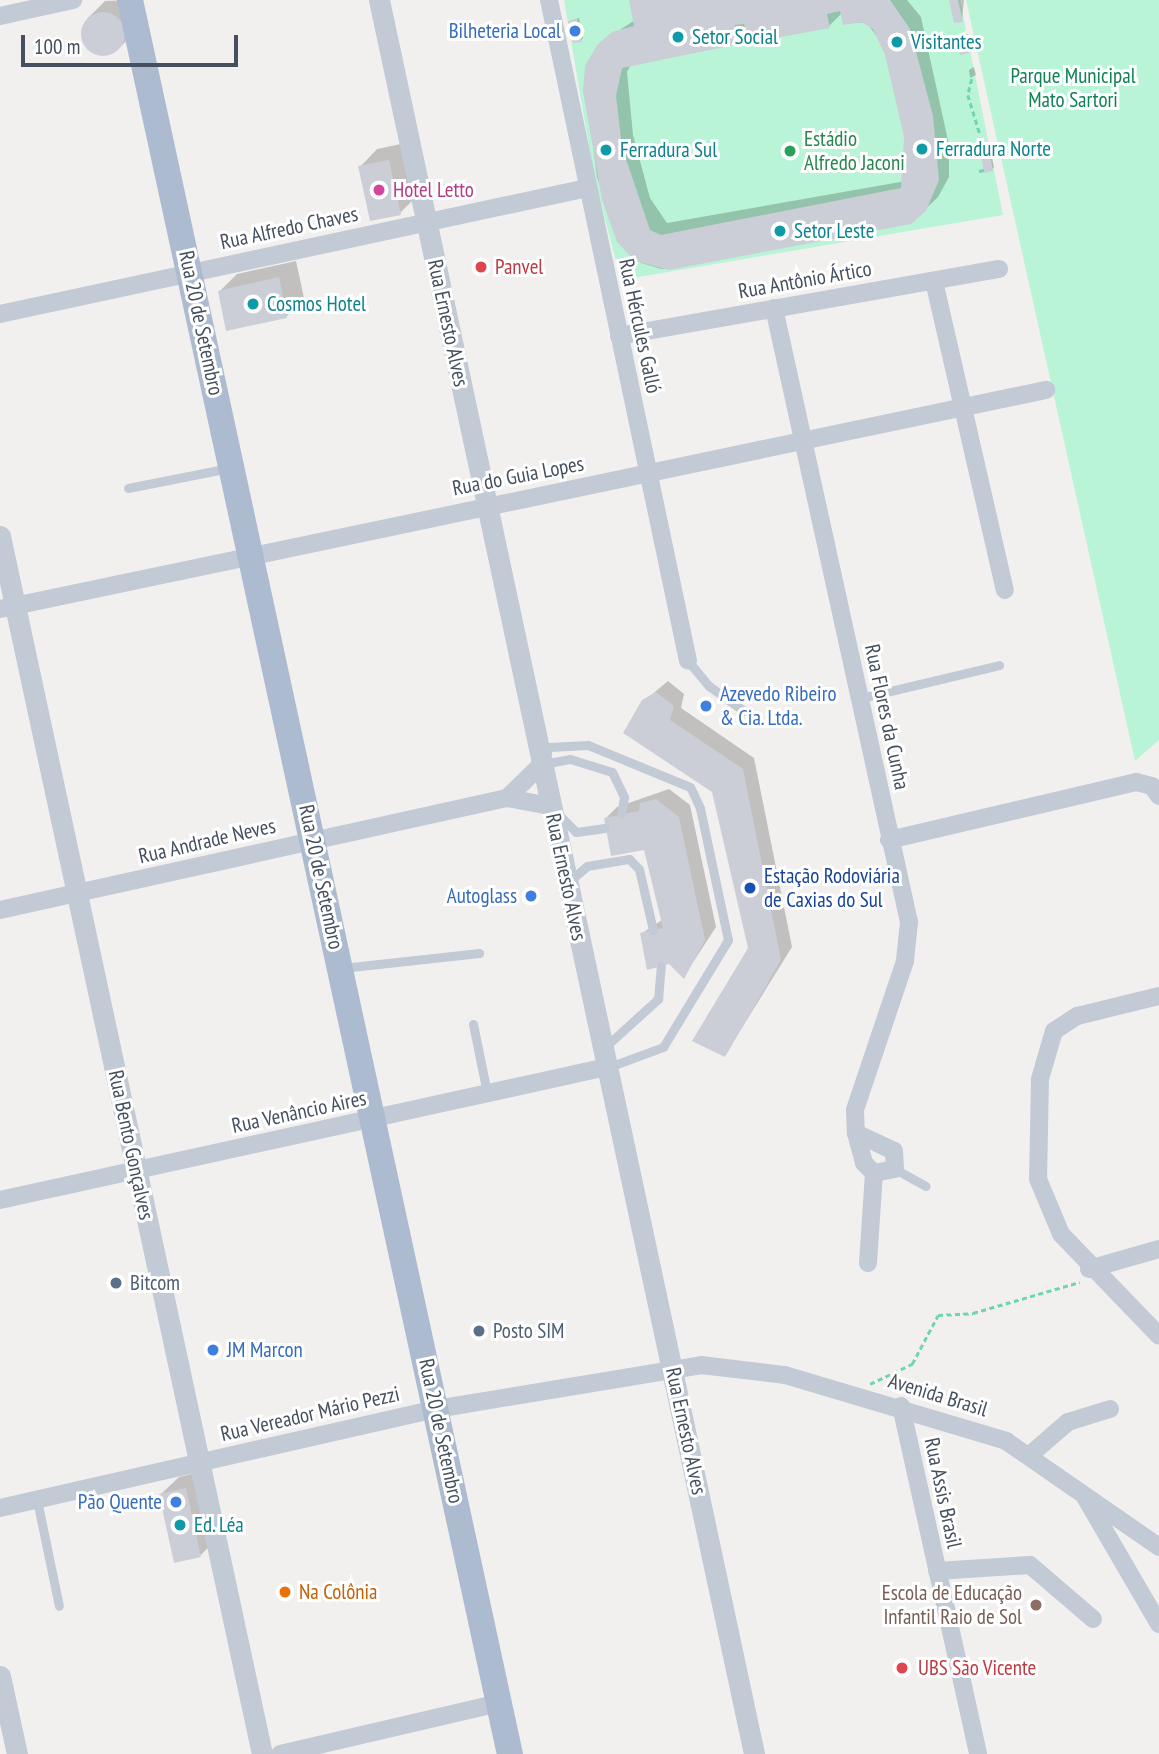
<!DOCTYPE html>
<meta charset="utf-8">
<style>
body{margin:0}
#map{position:relative;width:1159px;height:1754px;overflow:hidden;background:#f2f0ef;font-family:"PT Sans Narrow",sans-serif}
div>[style]{position:absolute}
.green>*{inset:0;background:#baf4d7}
.shadow>*{inset:0;background:#0003}
.building>*{inset:0;background:#cbced6}
.round{border-radius:50%}
.path>*{height:2.5px;margin-top:-1.25px;transform-origin:0;background:repeating-linear-gradient(90deg,#6ed5ae 0 5px,transparent 0 8.5px)}
.service>*{height:9px;margin:-4.5px;padding:0 4.5px;transform-origin:4.5px;border-radius:4.5px;background:#c2cad6}
.minor>*{height:18px;margin:-9px;padding:0 9px;transform-origin:9px;border-radius:9px;background:#c2cad6}
.tertiary>*{height:21px;margin:-10.5px;padding:0 10.5px;transform-origin:10.5px;border-radius:10.5px;background:#c2cad6}
.primary>*{height:26px;margin:-13px;padding:0 13px;transform-origin:13px;border-radius:13px;background:#adbbd1}
.dots>*{width:19px;height:19px;translate:-50% -50%;box-sizing:border-box;border:4px solid #fff;border-radius:50%}
span{translate:-50% -50%;white-space:nowrap;text-align:center;line-height:1.15;-webkit-text-stroke:6px #fff;paint-order:stroke}
.shop-label{font-size:21px;color:#366cbe}
.right{translate:-100% -50%;text-align:right}
.left{translate:0 -50%;text-align:left}
.culture-label{font-size:21px;color:#0d838f}
.park-label{font-size:21px;color:#0e8355}
.leisure-label{font-size:21px;color:#27864d}
.hotel-label{font-size:21px;color:#b23c85}
.street-label{font-size:21px;color:#45505f}
.health-label{font-size:21px;color:#be3a42}
.transit-label{font-size:21px;color:#164399}
.service-label{font-size:21px;color:#4e5e75}
.food-label{font-size:21px;color:#c56008}
.education-label{font-size:21px;color:#785e54}
.scale{position:absolute;left:21px;top:35px;width:217px;height:32px;box-sizing:border-box;border:4px solid #45505f;border-top:0;padding-left:9px;font-size:21px;line-height:24px;white-space:nowrap;color:#45505f;-webkit-text-stroke:5px #fff;paint-order:stroke}
</style>
<div id="map">
<div class="green">
<i style="clip-path:polygon(564px 0,960px 0,1003px 215px,621px 280px,595px 181px)"></i>
<i style="clip-path:polygon(966px 0,1159px 0,1159px 740px,1135px 761px)"></i>
</div>
<div class="shadow">
<i style="clip-path:polygon(131px 0,136px 32px,117px 50px,98px 55px,88px 48px,87px 19px,105px 1px)"></i>
<i style="clip-path:polygon(evenodd,631px 0,907px 0,921px 17px,949px 145px,949px 177px,938px 197px,911px 223px,662px 269px,641px 263px,622px 246px,597px 177px,585px 82px,603px 41px,635px 20px,631px 0,842px 13px,844px 24px,866px 22px,884px 46px,904px 122px,906px 181px,667px 223px,650px 198px,633px 135px,627px 72px,632px 62px,738px 43px,748px 33px,829px 26px,842px 13px)"></i>
<i style="clip-path:polygon(951px 0,964px 0,962px 20px)"></i>
<i style="clip-path:polygon(579px 18px,583px 38px,581px 40px,570px 21px)"></i>
<i style="clip-path:polygon(968px 34px,971px 49px,968px 51px,959px 38px)"></i>
<i style="clip-path:polygon(974px 67px,976px 75px,970px 78px,969px 70px)"></i>
<i style="clip-path:polygon(406px 143px,418px 195px,400px 213px,360px 167px,377px 149px)"></i>
<i style="clip-path:polygon(991px 153px,994px 167px,992px 169px,983px 157px)"></i>
<i style="clip-path:polygon(296px 261px,304px 298px,287px 316px,220px 291px,237px 274px)"></i>
<i style="clip-path:polygon(668px 681px,684px 694px,681px 708px,754px 758px,792px 947px,725px 1055px,750px 948px,714px 791px,644px 701px)"></i>
<i style="clip-path:polygon(669px 789px,690px 805px,716px 927px,684px 976px,641px 934px,662px 920px,645px 848px,606px 818px,617px 807px)"></i>
<i style="clip-path:polygon(204px 1471px,218px 1537px,201px 1555px,161px 1494px,179px 1477px)"></i>
</div>
<div class="building">
<i style="clip-path:polygon(evenodd,629px 0,890px 0,910px 29px,933px 116px,939px 180px,926px 211px,911px 224px,669px 270px,635px 261px,617px 242px,602px 200px,583px 91px,585px 66px,597px 45px,612px 32px,634px 26px,629px 0,840px 11px,843px 25px,861px 22px,873px 29px,885px 55px,904px 137px,901px 188px,661px 235px,650px 230px,622px 147px,616px 96px,622px 68px,739px 44px,735px 25px,744px 24px,748px 43px,830px 28px,827px 14px,840px 11px)"></i>
<i style="clip-path:polygon(949px 0,958px 0,963px 22px,954px 23px)"></i>
<i class="round" style="left:81px;top:12px;width:44px;height:44px"></i>
<i style="clip-path:polygon(577px 19px,582px 42px,573px 43px,568px 21px)"></i>
<i style="clip-path:polygon(966px 35px,969px 53px,960px 55px,957px 37px)"></i>
<i style="clip-path:polygon(990px 154px,993px 171px,984px 173px,981px 156px)"></i>
<i style="clip-path:polygon(389px 160px,401px 215px,370px 221px,358px 166px)"></i>
<i style="clip-path:polygon(279px 277px,287px 318px,226px 331px,218px 291px)"></i>
<i style="clip-path:polygon(656px 692px,674px 706px,670px 720px,743px 769px,781px 960px,725px 1057px,692px 1041px,748px 948px,712px 792px,623px 733px,642px 700px)"></i>
<i style="clip-path:polygon(656px 799px,679px 817px,705px 940px,684px 979px,669px 964px,647px 970px,640px 933px,663px 928px,644px 850px,611px 856px,604px 818px,639px 811px,640px 803px)"></i>
<i style="clip-path:polygon(186px 1488px,201px 1557px,174px 1563px,159px 1494px)"></i>
</div>
<div class="path">
<i style="left:972px;top:79px;width:16px;rotate:104deg"></i>
<i style="left:968px;top:95px;width:41px;rotate:72.9deg"></i>
<i style="left:979px;top:171px;width:5px;rotate:-11deg"></i>
<i style="left:870px;top:1384px;width:47px;rotate:-25.5deg"></i>
<i style="left:912px;top:1364px;width:55px;rotate:-62deg"></i>
<i style="left:938px;top:1315px;width:35px;rotate:-3deg"></i>
<i style="left:973px;top:1313px;width:111px;rotate:-16.2deg"></i>
</div>
<div class="service">
<i style="left:128px;top:488px;width:103px;rotate:-11.2deg"></i>
<i style="left:688px;top:661px;width:33px;rotate:50deg"></i>
<i style="left:709px;top:686px;width:43px;rotate:35.5deg"></i>
<i style="left:861px;top:698px;width:142px;rotate:-13.4deg"></i>
<i style="left:559px;top:815px;width:24px;rotate:45deg"></i>
<i style="left:576px;top:832px;width:29px;rotate:-8deg"></i>
<i style="left:568px;top:882px;width:25px;rotate:-40deg"></i>
<i style="left:587px;top:866px;width:43px;rotate:-9.5deg"></i>
<i style="left:629px;top:859px;width:14px;rotate:45deg"></i>
<i style="left:639px;top:869px;width:63px;rotate:77.1deg"></i>
<i style="left:342px;top:968px;width:138px;rotate:-6.2deg"></i>
<i style="left:473px;top:1024px;width:70px;rotate:78.5deg"></i>
<i style="left:605px;top:1047px;width:72px;rotate:-42.2deg"></i>
<i style="left:658px;top:999px;width:33px;rotate:-85deg"></i>
<i style="left:609px;top:1067px;width:58px;rotate:-20.3deg"></i>
<i style="left:663px;top:1047px;width:125px;rotate:-58.7deg"></i>
<i style="left:728px;top:940px;width:135px;rotate:-102deg"></i>
<i style="left:700px;top:808px;width:23px;rotate:-115deg"></i>
<i style="left:690px;top:787px;width:110px;rotate:-157.6deg"></i>
<i style="left:588px;top:745px;width:39px;rotate:177deg"></i>
<i style="left:549px;top:747px;width:18px;rotate:112deg"></i>
<i style="left:542px;top:764px;width:28px;rotate:-10deg"></i>
<i style="left:570px;top:759px;width:44px;rotate:17.2deg"></i>
<i style="left:612px;top:772px;width:28px;rotate:64deg"></i>
<i style="left:624px;top:797px;width:17px;rotate:100deg"></i>
<i style="left:895px;top:1169px;width:35px;rotate:29deg"></i>
<i style="left:37px;top:1500px;width:108px;rotate:78.3deg"></i>
</div>
<div class="minor">
<i style="left:549px;top:0;width:675px;rotate:78.12deg"></i>
<i style="left:0;top:16px;width:75px;rotate:-12.4deg"></i>
<i style="left:934px;top:281px;width:317px;rotate:77.1deg"></i>
<i style="left:774px;top:308px;width:629px;rotate:77.6deg"></i>
<i style="left:909px;top:922px;width:39px;rotate:96deg"></i>
<i style="left:905px;top:961px;width:157px;rotate:108.6deg"></i>
<i style="left:855px;top:1110px;width:23px;rotate:88deg"></i>
<i style="left:856px;top:1133px;width:31px;rotate:75deg"></i>
<i style="left:864px;top:1163px;width:14px;rotate:45deg"></i>
<i style="left:874px;top:1173px;width:21px;rotate:-11deg"></i>
<i style="left:895px;top:1169px;width:18px;rotate:-93deg"></i>
<i style="left:894px;top:1151px;width:42px;rotate:-154.7deg"></i>
<i style="left:0;top:314px;width:600px;rotate:-12.11deg"></i>
<i style="left:619px;top:336px;width:386px;rotate:-10deg"></i>
<i style="left:0;top:609px;width:1069px;rotate:-11.83deg"></i>
<i style="left:507px;top:798px;width:45px;rotate:10.3deg"></i>
<i style="left:889px;top:840px;width:254px;rotate:-13.2deg"></i>
<i style="left:1136px;top:782px;width:16px;rotate:14deg"></i>
<i style="left:1152px;top:786px;width:12px;rotate:55deg"></i>
<i style="left:0;top:910px;width:519px;rotate:-12.46deg"></i>
<i style="left:507px;top:798px;width:49px;rotate:-44.2deg"></i>
<i style="left:1159px;top:996px;width:84px;rotate:166.3deg"></i>
<i style="left:1077px;top:1016px;width:27px;rotate:147deg"></i>
<i style="left:1054px;top:1031px;width:50px;rotate:106.3deg"></i>
<i style="left:1040px;top:1079px;width:100px;rotate:91.1deg"></i>
<i style="left:1038px;top:1179px;width:60px;rotate:67.3deg"></i>
<i style="left:1061px;top:1234px;width:141px;rotate:46.1deg"></i>
<i style="left:0;top:1200px;width:621px;rotate:-12.36deg"></i>
<i style="left:868px;top:1263px;width:90px;rotate:-86.2deg"></i>
<i style="left:1089px;top:1269px;width:73px;rotate:-15.9deg"></i>
<i style="left:901px;top:1406px;width:356px;rotate:77.5deg"></i>
<i style="left:1031px;top:1454px;width:49px;rotate:-40.9deg"></i>
<i style="left:1068px;top:1422px;width:44px;rotate:-17.2deg"></i>
<i style="left:1085px;top:1497px;width:147px;rotate:59.8deg"></i>
<i style="left:0;top:1508px;width:447px;rotate:-12.8deg"></i>
<i style="left:436px;top:1409px;width:269px;rotate:-9.4deg"></i>
<i style="left:701px;top:1365px;width:85px;rotate:6.8deg"></i>
<i style="left:785px;top:1375px;width:231px;rotate:16.6deg"></i>
<i style="left:1006px;top:1441px;width:186px;rotate:34.7deg"></i>
<i style="left:937px;top:1571px;width:93px;rotate:-3.7deg"></i>
<i style="left:1030px;top:1565px;width:83px;rotate:40.6deg"></i>
<i style="left:280px;top:1754px;width:225px;rotate:-13.1deg"></i>
</div>
<div class="tertiary">
<i style="left:379px;top:0;width:1794px;rotate:77.93deg"></i>
<i style="left:0;top:536px;width:1246px;rotate:77.86deg"></i>
<i style="left:0;top:1676px;width:80px;rotate:77.7deg"></i>
</div>
<div class="primary">
<i style="left:130px;top:0;width:1795px;rotate:77.78deg"></i>
</div>
<div class="dots">
<i style="left:575px;top:31px;background:#3f7fe0"></i>
<i style="left:678px;top:37px;background:#0f9aa8"></i>
<i style="left:897px;top:42px;background:#0f9aa8"></i>
<i style="left:922px;top:149px;background:#0f9aa8"></i>
<i style="left:606px;top:150px;background:#0f9aa8"></i>
<i style="left:790px;top:151px;background:#2e9e5b"></i>
<i style="left:379px;top:190px;background:#d1479c"></i>
<i style="left:780px;top:231px;background:#0f9aa8"></i>
<i style="left:481px;top:267px;background:#e0444e"></i>
<i style="left:253px;top:304px;background:#0f9aa8"></i>
<i style="left:706px;top:706px;background:#3f7fe0"></i>
<i style="left:750px;top:888px;background:#1a4fb4"></i>
<i style="left:531px;top:896px;background:#3f7fe0"></i>
<i style="left:116px;top:1283px;background:#5c6f8a"></i>
<i style="left:479px;top:1331px;background:#5c6f8a"></i>
<i style="left:213px;top:1350px;background:#3f7fe0"></i>
<i style="left:176px;top:1502px;background:#3f7fe0"></i>
<i style="left:180px;top:1525px;background:#0f9aa8"></i>
<i style="left:285px;top:1592px;background:#e8710a"></i>
<i style="left:1036px;top:1605px;background:#8d6e63"></i>
<i style="left:902px;top:1668px;background:#e0444e"></i>
</div>
<div class="shop-label">
<span class="right" style="left:561px;top:31px">Bilheteria Local</span>
<span class="left" style="left:720px;top:706px">Azevedo Ribeiro<br>&amp; Cia. Ltda.</span>
<span class="right" style="left:517px;top:896px">Autoglass</span>
<span class="left" style="left:227px;top:1350px">JM Marcon</span>
<span class="right" style="left:162px;top:1502px">Pão Quente</span>
</div>
<div class="culture-label">
<span class="left" style="left:692px;top:37px">Setor Social</span>
<span class="left" style="left:911px;top:42px">Visitantes</span>
<span class="left" style="left:936px;top:149px">Ferradura Norte</span>
<span class="left" style="left:620px;top:150px">Ferradura Sul</span>
<span class="left" style="left:794px;top:231px">Setor Leste</span>
<span class="left" style="left:267px;top:304px">Cosmos Hotel</span>
<span class="left" style="left:194px;top:1525px">Ed. Léa</span>
</div>
<div class="park-label">
<span style="left:1073px;top:88px">Parque Municipal<br>Mato Sartori</span>
</div>
<div class="leisure-label">
<span class="left" style="left:804px;top:151px">Estádio<br>Alfredo Jaconi</span>
</div>
<div class="hotel-label">
<span class="left" style="left:393px;top:190px">Hotel Letto</span>
</div>
<div class="street-label">
<span style="left:289px;top:228px;rotate:-12deg">Rua Alfredo Chaves</span>
<span style="left:805px;top:280px;rotate:-10deg">Rua Antônio Ártico</span>
<span style="left:201px;top:323px;rotate:78deg">Rua 20 de Setembro</span>
<span style="left:448px;top:323px;rotate:78deg">Rua Ernesto Alves</span>
<span style="left:640px;top:326px;rotate:78deg">Rua Hércules Galló</span>
<span style="left:518px;top:476px;rotate:-11deg">Rua do Guia Lopes</span>
<span style="left:887px;top:717px;rotate:78deg">Rua Flores da Cunha</span>
<span style="left:207px;top:841px;rotate:-13deg">Rua Andrade Neves</span>
<span style="left:321px;top:877px;rotate:78deg">Rua 20 de Setembro</span>
<span style="left:566px;top:877px;rotate:78deg">Rua Ernesto Alves</span>
<span style="left:299px;top:1112px;rotate:-12deg">Rua Venâncio Aires</span>
<span style="left:131px;top:1145px;rotate:78deg">Rua Bento Gonçalves</span>
<span style="left:938px;top:1395px;rotate:17deg">Avenida Brasil</span>
<span style="left:310px;top:1414px;rotate:-13deg">Rua Vereador Mário Pezzi</span>
<span style="left:441px;top:1431px;rotate:78deg">Rua 20 de Setembro</span>
<span style="left:686px;top:1431px;rotate:78deg">Rua Ernesto Alves</span>
<span style="left:943px;top:1493px;rotate:78deg">Rua Assis Brasil</span>
</div>
<div class="health-label">
<span class="left" style="left:495px;top:267px">Panvel</span>
<span class="left" style="left:918px;top:1668px">UBS São Vicente</span>
</div>
<div class="transit-label">
<span class="left" style="left:764px;top:888px">Estação Rodoviária<br>de Caxias do Sul</span>
</div>
<div class="service-label">
<span class="left" style="left:130px;top:1283px">Bitcom</span>
<span class="left" style="left:493px;top:1331px">Posto SIM</span>
</div>
<div class="food-label">
<span class="left" style="left:299px;top:1592px">Na Colônia</span>
</div>
<div class="education-label">
<span class="right" style="left:1022px;top:1605px">Escola de Educação<br>Infantil Raio de Sol</span>
</div>
<div class="scale">100 m</div>
</div>
